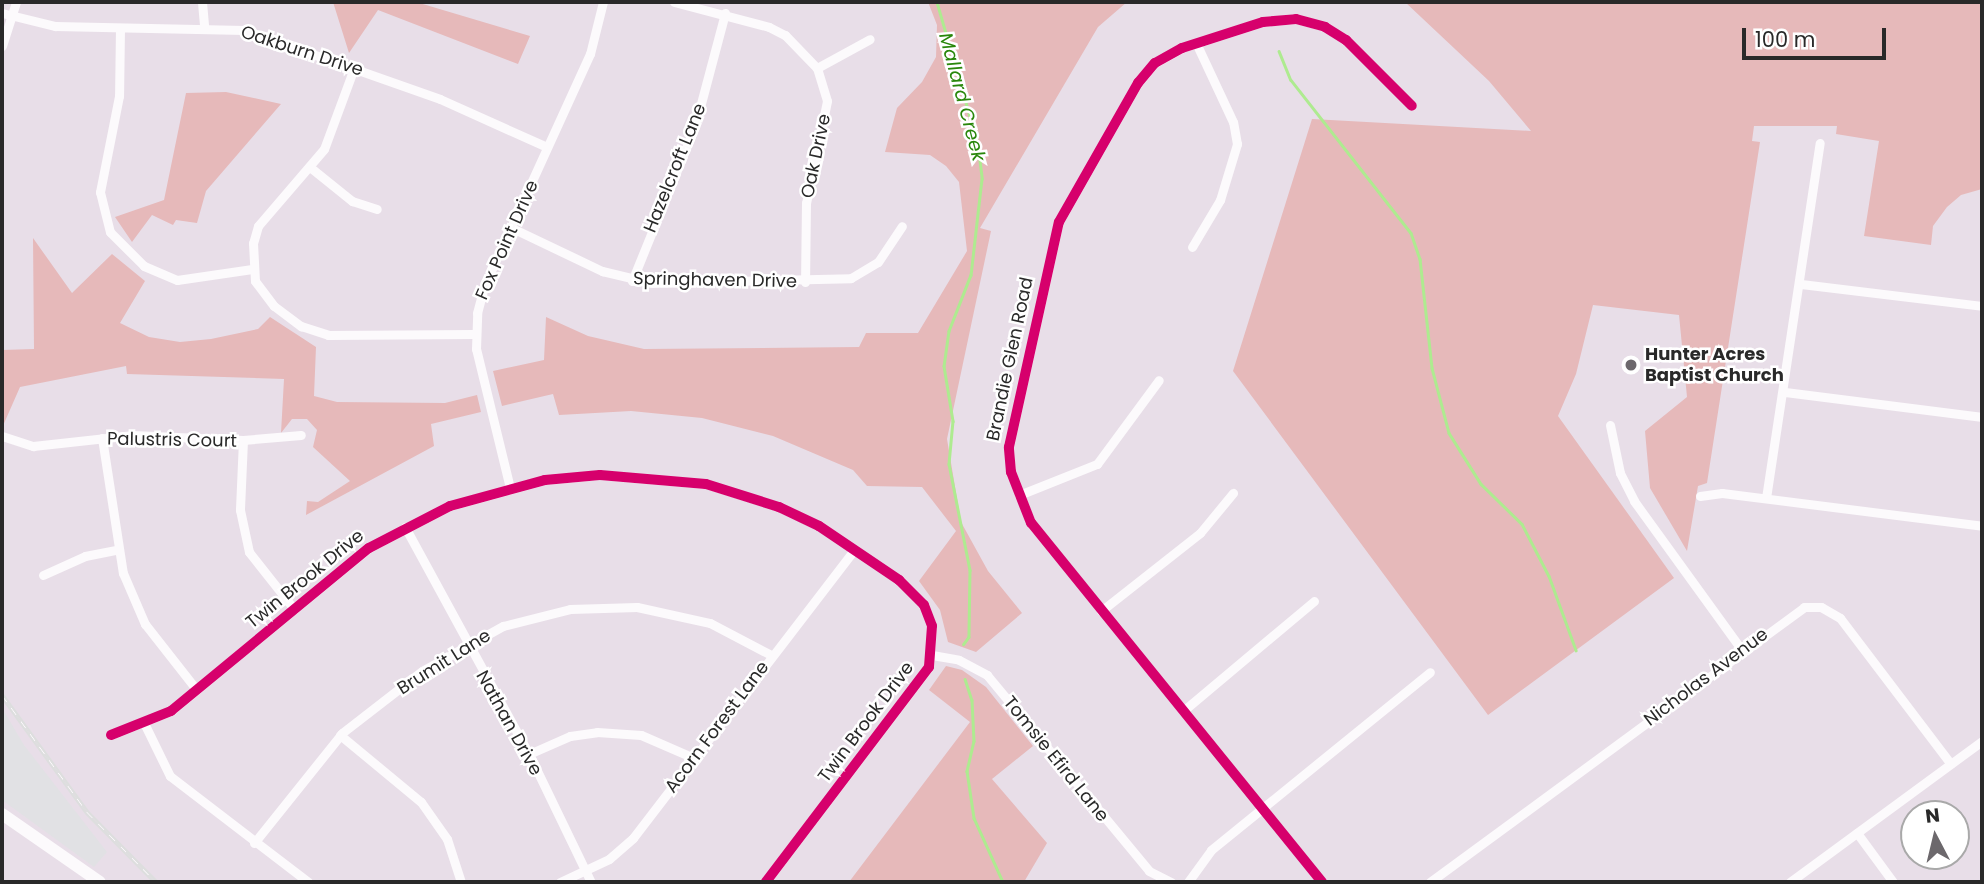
<!DOCTYPE html>
<style>
body{margin:0}
#map{position:relative;width:1984px;height:884px;overflow:hidden;background:#e8dee8;font-family:Poppins,sans-serif}
div>[style]{position:absolute}
.industrial>*{inset:0;background:#e1e1e4}
.green>*{inset:0;background:#e6b9ba}
.stream>*{height:2.5px;margin:-1.25px;padding:0 1.25px;transform-origin:1.25px;border-radius:1.25px;background:#aeeb90}
.street>*{height:9px;margin:-4.5px;padding:0 4.5px;transform-origin:4.5px;border-radius:4.5px;background:#fcfafc}
.secondary>*{height:12px;margin:-6px;padding:0 6px;transform-origin:6px;border-radius:6px;background:#fcfafc}
.rail>*{height:5px;margin-top:-2.5px;transform-origin:0;background:repeating-linear-gradient(90deg,#fff 0 8px,#dddede 0 16px);box-sizing:border-box;border-block:2px solid #dddede}
.cycleway>*{height:10px;margin:-5px;padding:0 5px;transform-origin:5px;border-radius:5px;background:#d6006c}
.dots>*{width:19px;height:19px;translate:-50% -50%;box-sizing:border-box;border:4px solid #fff;border-radius:50%}
span{translate:-50% -50%;white-space:nowrap;text-align:center;line-height:1.15;-webkit-text-stroke:5px #fff;paint-order:stroke}
.street-label{font-size:18px;color:#292929}
.poi-label{font-size:18px;color:#292929;font-weight:700}
.left{translate:0 -50%;text-align:left}
.water-label{font-size:19px;color:#29870b;font-style:italic}
.frame{position:absolute;inset:0;border:4px solid #292929;pointer-events:none}
.north{position:absolute;left:1900px;top:800px;width:70px;height:70px;box-sizing:border-box;background:#fff;border:2px solid #a9a9a9;border-radius:50%;rotate:353deg;font-size:19px;font-weight:700;line-height:28px;text-align:center;color:#292929}
.north::after{content:'';display:block;margin:auto;width:24px;height:32px;background:#6c686c;clip-path:polygon(50% 0,100% 100%,50% 72%,0 100%)}
.scale{position:absolute;left:1742px;top:28px;width:144px;height:32px;box-sizing:border-box;border:4px solid #292929;border-top:0;padding-left:9px;font-size:21px;line-height:24px;white-space:nowrap;color:#292929;-webkit-text-stroke:5px #fff;paint-order:stroke}
</style>
<div id="map">
<div class="industrial">
<i style="clip-path:polygon(2px 708px,24px 745px,107px 852px,94px 867px,2px 800px)"></i>
</div>
<div class="green">
<i style="clip-path:polygon(333px 2px,416px 2px,530px 36px,518px 64px,378px 10px,349px 53px)"></i>
<i style="clip-path:polygon(928px 2px,1127px 2px,1098px 27px,980px 228px,991px 231px,947px 439px,961px 522px,988px 571px,1022px 613px,976px 652px,948px 642px,940px 610px,919px 581px,956px 531px,922px 487px,867px 486px,853px 470px,773px 436px,702px 418px,631px 411px,559px 415px,553px 394px,502px 406px,493px 371px,544px 360px,546px 317px,588px 336px,644px 349px,859px 347px,866px 333px,918px 333px,967px 251px,959px 182px,946px 166px,930px 155px,885px 152px,897px 108px,922px 82px,936px 57px,937px 25px)"></i>
<i style="clip-path:polygon(1405px 2px,1982px 2px,1982px 189px,1961px 195px,1947px 207px,1933px 226px,1931px 245px,1864px 236px,1879px 141px,1836px 134px,1837px 126px,1754px 126px,1752px 141px,1760px 142px,1707px 483px,1698px 486px,1687px 551px,1650px 488px,1645px 431px,1687px 397px,1679px 315px,1593px 305px,1576px 374px,1558px 416px,1674px 578px,1488px 715px,1233px 371px,1312px 119px,1531px 131px,1489px 81px)"></i>
<i style="clip-path:polygon(226px 92px,281px 104px,206px 191px,197px 223px,176px 220px,173px 225px,152px 215px,132px 242px,115px 217px,164px 200px,186px 93px)"></i>
<i style="clip-path:polygon(33px 238px,72px 293px,112px 254px,145px 281px,120px 323px,149px 337px,180px 342px,211px 339px,258px 329px,270px 317px,316px 347px,314px 396px,337px 402px,445px 403px,477px 395px,481px 412px,431px 424px,434px 446px,306px 515px,307px 501px,318px 502px,350px 481px,313px 447px,317px 430px,307px 419px,292px 419px,281px 433px,284px 379px,127px 374px,126px 366px,20px 387px,2px 428px,2px 350px,34px 349px)"></i>
<i style="clip-path:polygon(946px 666px,962px 670px,986px 687px,1033px 746px,992px 779px,1047px 843px,1024px 882px,849px 882px,970px 722px,929px 690px)"></i>
</div>
<div class="stream">
<i style="left:937px;top:2px;width:148px;rotate:73.9deg"></i>
<i style="left:978px;top:144px;width:35px;rotate:83deg"></i>
<i style="left:982px;top:179px;width:97px;rotate:96.5deg"></i>
<i style="left:971px;top:275px;width:60px;rotate:111.4deg"></i>
<i style="left:949px;top:331px;width:35px;rotate:98deg"></i>
<i style="left:944px;top:366px;width:56px;rotate:80.7deg"></i>
<i style="left:953px;top:421px;width:43px;rotate:95.3deg"></i>
<i style="left:949px;top:464px;width:108px;rotate:78.8deg"></i>
<i style="left:970px;top:570px;width:67px;rotate:90.9deg"></i>
<i style="left:969px;top:637px;width:9px;rotate:126deg"></i>
<i style="left:1279px;top:51px;width:31px;rotate:68deg"></i>
<i style="left:1291px;top:80px;width:194px;rotate:51.9deg"></i>
<i style="left:1411px;top:233px;width:28px;rotate:71deg"></i>
<i style="left:1420px;top:259px;width:110px;rotate:83.7deg"></i>
<i style="left:1432px;top:368px;width:67px;rotate:75.3deg"></i>
<i style="left:1449px;top:433px;width:60px;rotate:57.9deg"></i>
<i style="left:1481px;top:484px;width:57px;rotate:44.3deg"></i>
<i style="left:1522px;top:524px;width:59px;rotate:62.6deg"></i>
<i style="left:1549px;top:576px;width:79px;rotate:70deg"></i>
<i style="left:965px;top:679px;width:22px;rotate:72deg"></i>
<i style="left:972px;top:700px;width:41px;rotate:87.2deg"></i>
<i style="left:974px;top:741px;width:31px;rotate:103deg"></i>
<i style="left:967px;top:771px;width:48px;rotate:81.5deg"></i>
<i style="left:974px;top:818px;width:70px;rotate:65.6deg"></i>
</div>
<div class="street">
<i style="left:202px;top:2px;width:24px;rotate:85deg"></i>
<i style="left:674px;top:2px;width:98px;rotate:14.7deg"></i>
<i style="left:769px;top:27px;width:18px;rotate:27deg"></i>
<i style="left:785px;top:35px;width:46px;rotate:45.9deg"></i>
<i style="left:817px;top:68px;width:34px;rotate:73deg"></i>
<i style="left:827px;top:101px;width:104px;rotate:101.6deg"></i>
<i style="left:806px;top:203px;width:79px;rotate:90.7deg"></i>
<i style="left:2px;top:13px;width:55px;rotate:13.8deg"></i>
<i style="left:55px;top:26px;width:189px;rotate:1.2deg"></i>
<i style="left:244px;top:30px;width:208px;rotate:19.4deg"></i>
<i style="left:440px;top:99px;width:117px;rotate:24.2deg"></i>
<i style="left:120px;top:28px;width:68px;rotate:90.8deg"></i>
<i style="left:119px;top:96px;width:98px;rotate:101.2deg"></i>
<i style="left:100px;top:192px;width:41px;rotate:76deg"></i>
<i style="left:110px;top:232px;width:48px;rotate:45deg"></i>
<i style="left:144px;top:266px;width:36px;rotate:23deg"></i>
<i style="left:177px;top:280px;width:76px;rotate:-8.3deg"></i>
<i style="left:2px;top:46px;width:46px;rotate:-72.3deg"></i>
<i style="left:354px;top:68px;width:86px;rotate:110.3deg"></i>
<i style="left:324px;top:149px;width:101px;rotate:130.6deg"></i>
<i style="left:258px;top:226px;width:18px;rotate:106deg"></i>
<i style="left:253px;top:243px;width:38px;rotate:87deg"></i>
<i style="left:255px;top:281px;width:31px;rotate:53deg"></i>
<i style="left:274px;top:306px;width:34px;rotate:37deg"></i>
<i style="left:301px;top:326px;width:28px;rotate:18deg"></i>
<i style="left:328px;top:335px;width:146px;rotate:-0.4deg"></i>
<i style="left:817px;top:68px;width:60px;rotate:-28.7deg"></i>
<i style="left:311px;top:168px;width:53px;rotate:38.8deg"></i>
<i style="left:352px;top:201px;width:26px;rotate:18deg"></i>
<i style="left:514px;top:229px;width:98px;rotate:25.5deg"></i>
<i style="left:602px;top:271px;width:51px;rotate:13.5deg"></i>
<i style="left:652px;top:283px;width:199px;rotate:-1.4deg"></i>
<i style="left:851px;top:278px;width:31px;rotate:-31deg"></i>
<i style="left:878px;top:262px;width:43px;rotate:-56.3deg"></i>
<i style="left:1192px;top:247px;width:55px;rotate:-59.2deg"></i>
<i style="left:1220px;top:200px;width:59px;rotate:-73.1deg"></i>
<i style="left:1237px;top:144px;width:22px;rotate:-100deg"></i>
<i style="left:1233px;top:122px;width:87px;rotate:-115.1deg"></i>
<i style="left:632px;top:281px;width:167px;rotate:-67.9deg"></i>
<i style="left:695px;top:126px;width:117px;rotate:-75.1deg"></i>
<i style="left:1801px;top:284px;width:182px;rotate:6.9deg"></i>
<i style="left:1785px;top:392px;width:199px;rotate:7.2deg"></i>
<i style="left:1610px;top:425px;width:49px;rotate:78.2deg"></i>
<i style="left:1620px;top:473px;width:31px;rotate:63deg"></i>
<i style="left:1634px;top:501px;width:184px;rotate:54.1deg"></i>
<i style="left:2px;top:436px;width:33px;rotate:18deg"></i>
<i style="left:33px;top:446px;width:101px;rotate:-6.3deg"></i>
<i style="left:133px;top:435px;width:110px;rotate:2.6deg"></i>
<i style="left:243px;top:440px;width:58px;rotate:-4.9deg"></i>
<i style="left:102px;top:438px;width:137px;rotate:81.2deg"></i>
<i style="left:123px;top:573px;width:56px;rotate:66.7deg"></i>
<i style="left:145px;top:624px;width:83px;rotate:51.9deg"></i>
<i style="left:243px;top:440px;width:70px;rotate:92.5deg"></i>
<i style="left:240px;top:510px;width:43px;rotate:77.9deg"></i>
<i style="left:249px;top:552px;width:73px;rotate:51.7deg"></i>
<i style="left:510px;top:488px;width:143px;rotate:-103.7deg"></i>
<i style="left:476px;top:349px;width:36px;rotate:-88deg"></i>
<i style="left:477px;top:313px;width:30px;rotate:-75deg"></i>
<i style="left:485px;top:284px;width:253px;rotate:-65.5deg"></i>
<i style="left:590px;top:54px;width:54px;rotate:-76deg"></i>
<i style="left:1019px;top:495px;width:84px;rotate:-21.7deg"></i>
<i style="left:1097px;top:464px;width:104px;rotate:-53.6deg"></i>
<i style="left:1700px;top:496px;width:22px;rotate:-8deg"></i>
<i style="left:1722px;top:493px;width:262px;rotate:7.2deg"></i>
<i style="left:1766px;top:498px;width:359px;rotate:-81.4deg"></i>
<i style="left:405px;top:527px;width:259px;rotate:61.4deg"></i>
<i style="left:529px;top:754px;width:142px;rotate:64.2deg"></i>
<i style="left:43px;top:575px;width:46px;rotate:-24.3deg"></i>
<i style="left:85px;top:556px;width:33px;rotate:-11deg"></i>
<i style="left:1101px;top:611px;width:126px;rotate:-38.2deg"></i>
<i style="left:1200px;top:533px;width:52px;rotate:-50.5deg"></i>
<i style="left:932px;top:655px;width:27px;rotate:10deg"></i>
<i style="left:959px;top:660px;width:32px;rotate:28deg"></i>
<i style="left:987px;top:675px;width:254px;rotate:50.4deg"></i>
<i style="left:1149px;top:871px;width:25px;rotate:27deg"></i>
<i style="left:1183px;top:711px;width:171px;rotate:-40deg"></i>
<i style="left:144px;top:723px;width:59px;rotate:63.9deg"></i>
<i style="left:170px;top:776px;width:174px;rotate:37.5deg"></i>
<i style="left:111px;top:735px;width:65px;rotate:-21.8deg"></i>
<i style="left:171px;top:711px;width:256px;rotate:-39.5deg"></i>
<i style="left:369px;top:548px;width:91px;rotate:-27.4deg"></i>
<i style="left:450px;top:506px;width:98px;rotate:-15.3deg"></i>
<i style="left:545px;top:480px;width:55px;rotate:-5.2deg"></i>
<i style="left:600px;top:475px;width:106px;rotate:4.9deg"></i>
<i style="left:706px;top:484px;width:77px;rotate:17.5deg"></i>
<i style="left:779px;top:507px;width:44px;rotate:25.4deg"></i>
<i style="left:819px;top:526px;width:97px;rotate:34deg"></i>
<i style="left:899px;top:580px;width:35px;rotate:45deg"></i>
<i style="left:924px;top:605px;width:22px;rotate:69deg"></i>
<i style="left:932px;top:626px;width:41px;rotate:94.2deg"></i>
<i style="left:929px;top:667px;width:270px;rotate:127.2deg"></i>
<i style="left:340px;top:735px;width:105px;rotate:39.6deg"></i>
<i style="left:421px;top:802px;width:45px;rotate:54.9deg"></i>
<i style="left:447px;top:839px;width:45px;rotate:72deg"></i>
<i style="left:529px;top:754px;width:45px;rotate:-23.7deg"></i>
<i style="left:570px;top:736px;width:27px;rotate:-8deg"></i>
<i style="left:597px;top:732px;width:44px;rotate:3.9deg"></i>
<i style="left:641px;top:735px;width:58px;rotate:23.5deg"></i>
<i style="left:1857px;top:833px;width:61px;rotate:53.7deg"></i>
<i style="left:254px;top:843px;width:141px;rotate:-51.3deg"></i>
<i style="left:342px;top:733px;width:101px;rotate:-37.8deg"></i>
<i style="left:422px;top:671px;width:93px;rotate:-29.1deg"></i>
<i style="left:503px;top:626px;width:69px;rotate:-14.2deg"></i>
<i style="left:570px;top:609px;width:67px;rotate:-1.7deg"></i>
<i style="left:637px;top:607px;width:75px;rotate:12.4deg"></i>
<i style="left:710px;top:623px;width:69px;rotate:27.7deg"></i>
<i style="left:560px;top:882px;width:54px;rotate:-25.1deg"></i>
<i style="left:609px;top:859px;width:32px;rotate:-41deg"></i>
<i style="left:633px;top:838px;width:364px;rotate:-52.5deg"></i>
<i style="left:1188px;top:882px;width:39px;rotate:-54deg"></i>
<i style="left:1211px;top:850px;width:282px;rotate:-39.1deg"></i>
<i style="left:1322px;top:882px;width:462px;rotate:-129deg"></i>
<i style="left:1031px;top:523px;width:55px;rotate:-111.4deg"></i>
<i style="left:1011px;top:472px;width:25px;rotate:-95deg"></i>
<i style="left:1009px;top:447px;width:230px;rotate:-77.5deg"></i>
<i style="left:1059px;top:222px;width:160px;rotate:-60.4deg"></i>
<i style="left:1138px;top:83px;width:26px;rotate:-50deg"></i>
<i style="left:1155px;top:63px;width:31px;rotate:-29deg"></i>
<i style="left:1182px;top:48px;width:85px;rotate:-17.8deg"></i>
<i style="left:1263px;top:22px;width:33px;rotate:-5deg"></i>
<i style="left:1296px;top:19px;width:30px;rotate:15deg"></i>
<i style="left:1325px;top:27px;width:25px;rotate:32deg"></i>
<i style="left:1346px;top:40px;width:93px;rotate:45deg"></i>
<i style="left:1430px;top:882px;width:464px;rotate:-36.3deg"></i>
<i style="left:1804px;top:607px;width:17px"></i>
<i style="left:1821px;top:607px;width:22px;rotate:30deg"></i>
<i style="left:1840px;top:618px;width:183px;rotate:52.8deg"></i>
<i style="left:1790px;top:882px;width:238px;rotate:-36.3deg"></i>
</div>
<div class="secondary">
<i style="left:2px;top:814px;width:119px;rotate:34.8deg"></i>
</div>
<div class="rail">
<i style="left:2px;top:695px;width:145px;rotate:54deg"></i>
<i style="left:87px;top:812px;width:98px;rotate:45.4deg"></i>
</div>
<div class="cycleway">
<i style="left:111px;top:735px;width:65px;rotate:-21.8deg"></i>
<i style="left:171px;top:711px;width:256px;rotate:-39.5deg"></i>
<i style="left:369px;top:548px;width:91px;rotate:-27.4deg"></i>
<i style="left:450px;top:506px;width:98px;rotate:-15.3deg"></i>
<i style="left:545px;top:480px;width:55px;rotate:-5.2deg"></i>
<i style="left:600px;top:475px;width:106px;rotate:4.9deg"></i>
<i style="left:706px;top:484px;width:77px;rotate:17.5deg"></i>
<i style="left:779px;top:507px;width:44px;rotate:25.4deg"></i>
<i style="left:819px;top:526px;width:97px;rotate:34deg"></i>
<i style="left:899px;top:580px;width:35px;rotate:45deg"></i>
<i style="left:924px;top:605px;width:22px;rotate:69deg"></i>
<i style="left:932px;top:626px;width:41px;rotate:94.2deg"></i>
<i style="left:929px;top:667px;width:270px;rotate:127.2deg"></i>
<i style="left:1322px;top:882px;width:462px;rotate:-129deg"></i>
<i style="left:1031px;top:523px;width:55px;rotate:-111.4deg"></i>
<i style="left:1011px;top:472px;width:25px;rotate:-95deg"></i>
<i style="left:1009px;top:447px;width:230px;rotate:-77.5deg"></i>
<i style="left:1059px;top:222px;width:160px;rotate:-60.4deg"></i>
<i style="left:1138px;top:83px;width:26px;rotate:-50deg"></i>
<i style="left:1155px;top:63px;width:31px;rotate:-29deg"></i>
<i style="left:1182px;top:48px;width:85px;rotate:-17.8deg"></i>
<i style="left:1263px;top:22px;width:33px;rotate:-5deg"></i>
<i style="left:1296px;top:19px;width:30px;rotate:15deg"></i>
<i style="left:1325px;top:27px;width:25px;rotate:32deg"></i>
<i style="left:1346px;top:40px;width:93px;rotate:45deg"></i>
</div>
<div class="dots">
<i style="left:1631px;top:365px;background:#6c686c"></i>
</div>
<div class="street-label">
<span style="left:302px;top:51px;rotate:18deg">Oakburn Drive</span>
<span style="left:816px;top:156px;rotate:-78deg">Oak Drive</span>
<span style="left:675px;top:168px;rotate:-68deg">Hazelcroft Lane</span>
<span style="left:507px;top:240px;rotate:-66deg">Fox Point Drive</span>
<span style="left:715px;top:280px;rotate:1deg">Springhaven Drive</span>
<span style="left:1010px;top:359px;rotate:-78deg">Brandie Glen Road</span>
<span style="left:172px;top:440px;rotate:1deg">Palustris Court</span>
<span style="left:305px;top:579px;rotate:-39deg">Twin Brook Drive</span>
<span style="left:444px;top:662px;rotate:-32deg">Brumit Lane</span>
<span style="left:1706px;top:677px;rotate:-37deg">Nicholas Avenue</span>
<span style="left:866px;top:722px;rotate:-53deg">Twin Brook Drive</span>
<span style="left:509px;top:723px;rotate:61deg">Nathan Drive</span>
<span style="left:717px;top:727px;rotate:-53deg">Acorn Forest Lane</span>
<span style="left:1056px;top:759px;rotate:51deg">Tomsie Efird Lane</span>
</div>
<div class="poi-label">
<span class="left" style="left:1645px;top:365px">Hunter Acres<br>Baptist Church</span>
</div>
<div class="water-label">
<span style="left:962px;top:97px;rotate:75deg">Mallard Creek</span>
</div>
<div class="frame"></div>
<div class="north">N</div>
<div class="scale">100 m</div>
</div>
